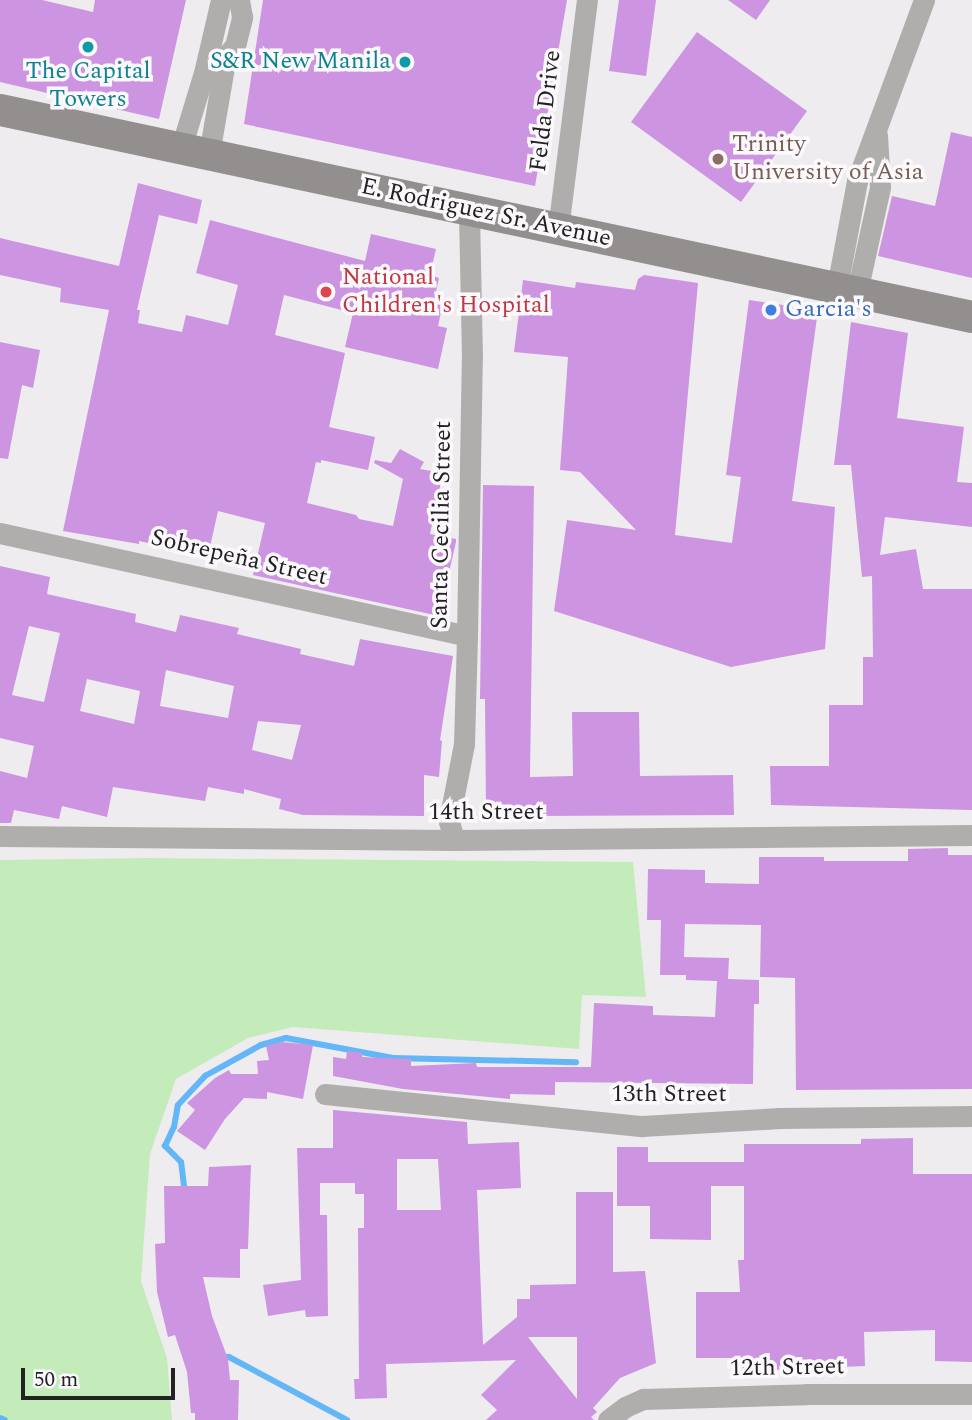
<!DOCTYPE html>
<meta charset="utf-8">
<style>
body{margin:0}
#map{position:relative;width:972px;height:1420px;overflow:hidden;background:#eeecef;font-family:Spectral,serif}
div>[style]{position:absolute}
.green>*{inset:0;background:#c4ebba}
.stream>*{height:6px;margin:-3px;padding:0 3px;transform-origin:3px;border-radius:3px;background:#63b7f7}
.building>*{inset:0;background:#cd94e2}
.street>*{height:21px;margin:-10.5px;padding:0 10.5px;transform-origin:10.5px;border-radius:10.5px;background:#b0aead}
.secondary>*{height:32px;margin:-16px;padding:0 16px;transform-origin:16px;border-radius:16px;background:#928f8e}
.dots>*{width:19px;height:19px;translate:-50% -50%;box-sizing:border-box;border:4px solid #fcf9fd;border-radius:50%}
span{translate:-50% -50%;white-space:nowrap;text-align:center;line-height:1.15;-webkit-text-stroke:7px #fcf9fd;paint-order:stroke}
.culture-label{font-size:24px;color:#0d838f}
.right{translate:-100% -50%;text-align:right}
.street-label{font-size:24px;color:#232223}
.education-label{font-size:24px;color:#785e54}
.left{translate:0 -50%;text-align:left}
.health-label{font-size:24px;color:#be3a42}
.shop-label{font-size:24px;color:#366cbe}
.scale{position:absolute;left:21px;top:1368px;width:154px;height:32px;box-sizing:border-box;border:4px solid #232223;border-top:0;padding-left:9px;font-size:21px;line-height:24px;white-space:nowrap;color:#232223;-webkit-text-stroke:5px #fcf9fd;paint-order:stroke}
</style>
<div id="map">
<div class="green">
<i style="clip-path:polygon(149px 858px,633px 862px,646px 997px,582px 995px,579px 1049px,293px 1027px,248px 1038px,176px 1079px,150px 1154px,141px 1281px,167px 1358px,172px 1420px,0 1420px,0 860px)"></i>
</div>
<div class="stream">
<i style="left:185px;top:1194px;width:32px;rotate:-97deg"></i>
<i style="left:181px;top:1162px;width:23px;rotate:-135deg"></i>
<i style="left:165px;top:1146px;width:21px;rotate:-65deg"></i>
<i style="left:174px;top:1127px;width:22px;rotate:-80deg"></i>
<i style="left:178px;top:1105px;width:40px;rotate:-47deg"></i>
<i style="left:205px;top:1076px;width:64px;rotate:-29deg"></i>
<i style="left:261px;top:1045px;width:26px;rotate:-16deg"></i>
<i style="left:286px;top:1038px;width:109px;rotate:10.6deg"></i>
<i style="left:393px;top:1058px;width:183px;rotate:1.3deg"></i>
<i style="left:221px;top:1357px;width:8px"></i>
<i style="left:229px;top:1357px;width:134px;rotate:28.1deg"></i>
<i style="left:0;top:1418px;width:5px;rotate:22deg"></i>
</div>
<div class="building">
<i style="clip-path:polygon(0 0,42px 0,93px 12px,95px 0,186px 0,159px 119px,0 82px)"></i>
<i style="clip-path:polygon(263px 0,567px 0,535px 186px,244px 124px)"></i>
<i style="clip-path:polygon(619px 0,656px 0,646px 76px,609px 71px)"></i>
<i style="clip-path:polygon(728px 0,770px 0,756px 20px)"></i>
<i style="clip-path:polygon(697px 32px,807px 111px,741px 202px,631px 122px)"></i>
<i style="clip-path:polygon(951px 132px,972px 137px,972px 278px,878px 256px,892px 196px,935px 206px)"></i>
<i style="clip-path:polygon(138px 183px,202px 200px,197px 224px,159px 215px,137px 310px,140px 310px,138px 323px,182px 332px,186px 315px,228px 325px,238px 285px,196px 273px,210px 220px,365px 261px,371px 234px,436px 249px,430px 275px,439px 278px,434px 301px,443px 303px,438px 326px,447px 328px,438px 369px,345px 347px,353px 313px,284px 295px,275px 335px,345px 353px,329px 427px,375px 437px,368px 470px,321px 460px,321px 463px,316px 462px,307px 503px,356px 515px,359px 519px,393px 526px,403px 479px,374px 463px,375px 460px,391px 463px,400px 449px,424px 462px,420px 469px,443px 473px,430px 534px,456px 539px,456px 542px,439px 616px,253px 575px,265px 523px,218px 511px,208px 556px,139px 541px,139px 544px,63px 531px,109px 310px,60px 302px,61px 288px,0 275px,0 238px,119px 266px)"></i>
<i style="clip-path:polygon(644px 275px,698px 283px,675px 535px,732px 543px,741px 477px,726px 475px,749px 300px,818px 310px,792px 501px,835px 507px,825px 649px,731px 667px,554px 611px,567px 520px,636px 530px,580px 472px,560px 470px,568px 357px,514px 352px,523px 280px,575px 288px,576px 282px,635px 290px,638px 279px)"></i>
<i style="clip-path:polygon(851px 322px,908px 333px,897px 418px,964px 427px,957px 482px,972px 483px,972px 527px,885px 517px,880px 555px,916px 549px,923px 589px,972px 589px,972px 810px,771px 805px,770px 766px,829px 766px,829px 705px,863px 705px,863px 657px,873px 657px,872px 576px,862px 577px,851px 465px,834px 465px)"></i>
<i style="clip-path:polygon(0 342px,40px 350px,33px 388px,22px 385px,8px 459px,0 458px)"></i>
<i style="clip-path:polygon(483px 485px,534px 486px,530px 777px,573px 776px,572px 712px,639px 712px,640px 776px,733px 775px,734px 815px,537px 816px,537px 811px,486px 811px,485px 699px,480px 699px)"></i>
<i style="clip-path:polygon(evenodd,0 566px,50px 577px,47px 594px,136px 614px,135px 622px,176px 632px,180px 615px,239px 628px,237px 634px,301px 649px,300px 654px,354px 666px,360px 639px,453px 656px,440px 740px,442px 741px,439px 777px,424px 775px,424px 816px,303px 815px,279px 809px,281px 799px,244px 789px,244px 794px,208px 787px,205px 801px,113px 787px,107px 817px,62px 806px,59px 819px,14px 810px,11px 823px,0 823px,0 771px,27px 778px,34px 746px,0 738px,0 566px,29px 626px,60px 633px,44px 702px,12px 695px,29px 626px,0 566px,166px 670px,234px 686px,228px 718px,160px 706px,166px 670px,0 566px,87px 679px,140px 691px,134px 724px,80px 711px,87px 679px,0 566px,258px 721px,301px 725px,292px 760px,252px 750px,258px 721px)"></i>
<i style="clip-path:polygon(948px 848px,948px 855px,972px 855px,972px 1089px,796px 1090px,795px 978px,760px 977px,761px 925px,685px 924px,684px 957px,729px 958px,728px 979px,759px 980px,759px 1004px,754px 1004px,753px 1084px,555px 1082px,555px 1095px,510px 1094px,510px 1099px,403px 1089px,333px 1076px,333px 1057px,346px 1059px,347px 1051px,362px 1053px,362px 1057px,411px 1059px,411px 1066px,476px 1063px,477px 1067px,591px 1067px,594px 1003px,653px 1006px,653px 1015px,715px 1017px,717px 981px,686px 980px,686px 975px,660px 975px,661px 920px,647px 920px,648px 869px,705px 870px,705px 883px,759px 884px,759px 857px,824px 857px,824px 861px,908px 861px,908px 849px)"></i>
<i style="clip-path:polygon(282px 1042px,313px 1045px,303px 1099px,267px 1092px,267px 1099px,244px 1098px,225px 1119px,205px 1150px,177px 1131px,195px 1110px,187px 1103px,215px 1078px,229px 1070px,231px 1074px,258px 1074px,257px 1061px,269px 1060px,266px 1046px)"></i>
<i style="clip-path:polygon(evenodd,333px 1110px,467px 1122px,468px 1144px,519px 1142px,521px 1188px,477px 1190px,483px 1345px,517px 1317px,517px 1299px,530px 1299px,530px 1285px,576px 1284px,576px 1192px,613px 1192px,613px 1272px,645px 1271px,656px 1363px,620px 1378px,593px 1408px,597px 1412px,591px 1417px,594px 1420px,486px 1420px,497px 1410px,481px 1395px,516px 1360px,386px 1364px,387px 1398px,355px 1399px,354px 1379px,359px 1379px,358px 1228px,364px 1228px,364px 1194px,355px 1194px,355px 1183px,320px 1183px,320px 1215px,327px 1215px,328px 1316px,306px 1317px,305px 1310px,268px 1316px,263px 1285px,301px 1280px,297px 1148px,333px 1148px,333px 1110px,397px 1159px,438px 1159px,441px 1210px,397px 1210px,397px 1159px,333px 1110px,528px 1337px,577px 1337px,577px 1399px,541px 1354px,528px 1337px)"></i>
<i style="clip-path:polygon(913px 1138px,913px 1174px,972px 1174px,972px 1362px,935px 1361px,935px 1330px,864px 1332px,865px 1366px,743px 1371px,743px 1358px,696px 1358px,696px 1292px,740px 1292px,738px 1260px,744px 1260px,744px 1186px,711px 1186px,711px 1240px,650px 1239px,650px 1206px,617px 1206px,617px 1147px,648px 1147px,648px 1162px,744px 1162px,744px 1144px,861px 1144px,861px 1139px)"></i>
<i style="clip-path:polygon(251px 1165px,248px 1249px,240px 1249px,240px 1278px,203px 1277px,212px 1316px,228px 1359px,230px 1380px,239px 1380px,238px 1420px,195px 1420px,195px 1413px,191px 1413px,187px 1372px,175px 1335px,168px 1337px,157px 1292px,155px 1244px,165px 1243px,164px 1186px,208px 1186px,209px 1167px)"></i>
</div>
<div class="street">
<i style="left:181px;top:148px;width:78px;rotate:-73deg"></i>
<i style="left:204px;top:73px;width:75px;rotate:-76.9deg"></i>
<i style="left:209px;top:154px;width:99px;rotate:-80.2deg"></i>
<i style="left:226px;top:56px;width:13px;rotate:-48deg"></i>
<i style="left:235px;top:46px;width:30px;rotate:-76deg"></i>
<i style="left:242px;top:17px;width:17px;rotate:-100deg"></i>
<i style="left:558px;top:229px;width:231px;rotate:-82.8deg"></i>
<i style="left:837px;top:287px;width:108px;rotate:-79.3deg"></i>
<i style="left:857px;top:181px;width:193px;rotate:-69.7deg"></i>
<i style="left:857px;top:292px;width:107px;rotate:-77.6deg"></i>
<i style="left:880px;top:187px;width:52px;rotate:-93.3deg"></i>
<i style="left:0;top:533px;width:478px;rotate:12.4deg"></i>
<i style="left:0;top:836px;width:454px;rotate:0.5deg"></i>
<i style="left:454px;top:840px;width:518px;rotate:-0.55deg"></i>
<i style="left:454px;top:840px;width:20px;rotate:-105deg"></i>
<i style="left:449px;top:821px;width:78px;rotate:-79deg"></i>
<i style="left:464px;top:744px;width:108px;rotate:-88.4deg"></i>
<i style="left:467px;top:636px;width:279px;rotate:-89deg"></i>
<i style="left:472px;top:357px;width:147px;rotate:-91.2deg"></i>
<i style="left:325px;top:1094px;width:319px;rotate:5.8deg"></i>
<i style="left:642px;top:1126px;width:138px;rotate:-3.3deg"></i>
<i style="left:780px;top:1118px;width:192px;rotate:-0.6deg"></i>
<i style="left:608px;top:1420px;width:21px;rotate:-37deg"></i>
<i style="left:625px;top:1407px;width:20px;rotate:-24deg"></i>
<i style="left:643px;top:1399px;width:164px;rotate:-1.7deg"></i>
<i style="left:807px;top:1394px;width:165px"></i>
</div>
<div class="secondary">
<i style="left:0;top:110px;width:994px;rotate:12.02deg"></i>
</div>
<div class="dots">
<i style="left:88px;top:47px;background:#0f9aa8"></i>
<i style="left:405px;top:62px;background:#0f9aa8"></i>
<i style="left:718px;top:159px;background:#8d6e63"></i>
<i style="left:326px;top:292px;background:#e0444e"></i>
<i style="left:771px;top:310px;background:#3f7fe0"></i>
</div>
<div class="culture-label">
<span class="right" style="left:391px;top:62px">S&amp;R New Manila</span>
<span style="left:88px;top:86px">The Capital<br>Towers</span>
</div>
<div class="street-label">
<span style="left:546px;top:111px;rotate:-83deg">Felda Drive</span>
<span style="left:486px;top:213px;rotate:12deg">E. Rodriguez Sr. Avenue</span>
<span style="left:442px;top:525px;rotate:-89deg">Santa Cecilia Street</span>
<span style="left:239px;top:558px;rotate:13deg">Sobrepeña Street</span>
<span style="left:486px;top:813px">14th Street</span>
<span style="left:669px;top:1095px">13th Street</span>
<span style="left:787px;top:1368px;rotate:-1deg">12th Street</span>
</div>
<div class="education-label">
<span class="left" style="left:732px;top:159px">Trinity<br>University of Asia</span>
</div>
<div class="health-label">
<span class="left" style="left:342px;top:292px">National<br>Children's Hospital</span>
</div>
<div class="shop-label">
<span class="left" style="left:785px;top:310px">Garcia's</span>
</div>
<div class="scale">50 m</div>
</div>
